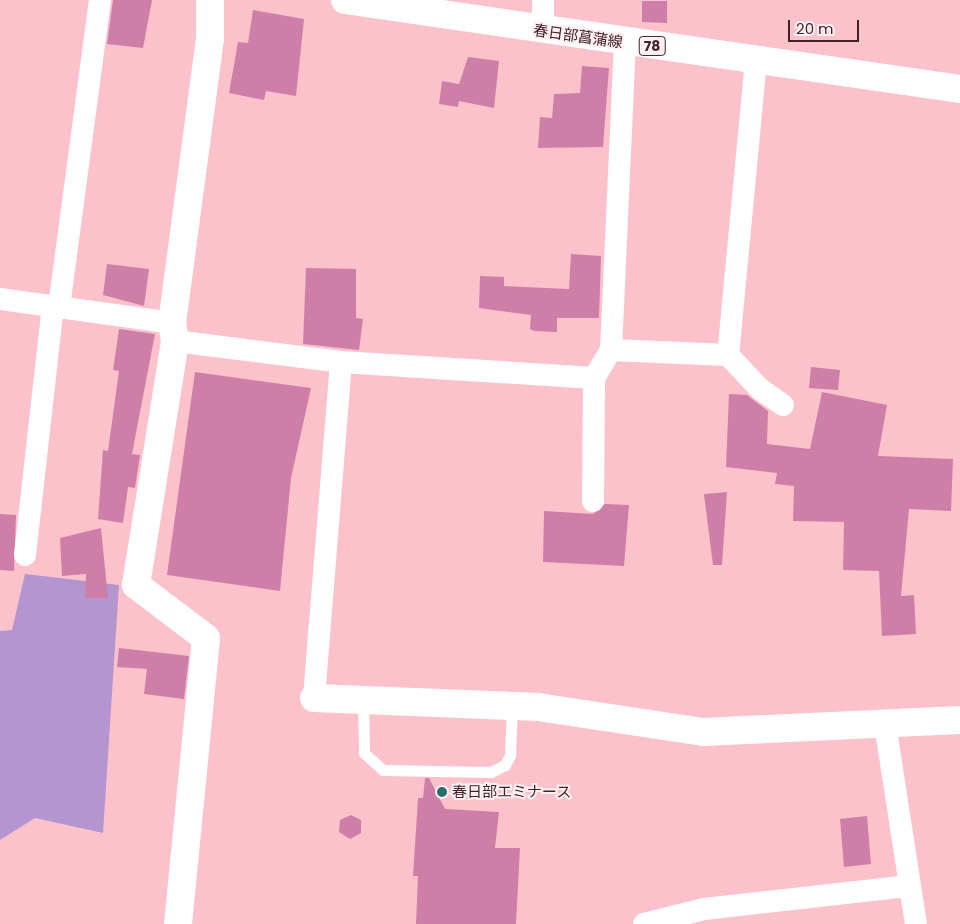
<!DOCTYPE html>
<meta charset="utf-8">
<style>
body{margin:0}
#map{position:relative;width:960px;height:924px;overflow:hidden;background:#fbc2cb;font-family:Poppins,"Noto Sans JP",sans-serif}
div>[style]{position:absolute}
.forest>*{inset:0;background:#b495cf}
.building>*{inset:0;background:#ce7fa7}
.lane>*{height:11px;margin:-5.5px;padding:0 5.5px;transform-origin:5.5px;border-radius:5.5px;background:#fff}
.street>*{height:22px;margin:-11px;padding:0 11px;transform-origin:11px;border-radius:11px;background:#fff}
.secondary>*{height:28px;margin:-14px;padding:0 14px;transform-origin:14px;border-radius:14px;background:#fff}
.primary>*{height:28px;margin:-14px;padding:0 14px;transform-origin:14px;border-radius:14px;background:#fff}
.dots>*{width:14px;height:14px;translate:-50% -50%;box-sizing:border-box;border:2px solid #fbf1f3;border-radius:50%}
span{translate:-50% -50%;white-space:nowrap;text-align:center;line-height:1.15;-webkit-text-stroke:4px #fbf1f3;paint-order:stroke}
.shield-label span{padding:1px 4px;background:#fbf1f3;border:1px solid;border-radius:4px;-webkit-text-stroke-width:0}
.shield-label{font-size:14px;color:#442027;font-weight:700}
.street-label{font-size:15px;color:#442027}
.poi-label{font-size:15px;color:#442027}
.left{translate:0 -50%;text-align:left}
.scale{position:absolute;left:788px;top:20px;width:71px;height:22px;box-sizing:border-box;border:2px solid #442027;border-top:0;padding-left:6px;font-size:15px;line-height:18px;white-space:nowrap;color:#442027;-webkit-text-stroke:4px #fbf1f3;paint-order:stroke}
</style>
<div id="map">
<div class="forest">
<i style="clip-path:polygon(25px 574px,119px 585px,103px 833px,35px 818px,0 840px,0 631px,12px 630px)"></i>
</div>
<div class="building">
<i style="clip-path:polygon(113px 0,152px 0,143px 48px,107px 44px)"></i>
<i style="clip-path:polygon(642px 1px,667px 1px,667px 23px,642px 22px)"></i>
<i style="clip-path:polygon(253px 10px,304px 19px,296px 96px,266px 91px,264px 100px,229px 93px,238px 42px,248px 43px)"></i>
<i style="clip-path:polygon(468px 57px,499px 61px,494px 108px,459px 101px,458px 107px,439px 104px,442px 81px,459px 84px)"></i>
<i style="clip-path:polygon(582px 66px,609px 68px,603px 147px,538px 148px,540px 117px,552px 118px,554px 94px,580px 93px)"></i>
<i style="clip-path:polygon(571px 254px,601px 256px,599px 318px,557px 318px,557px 332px,534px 331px,530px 329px,531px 315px,479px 308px,480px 276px,504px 277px,504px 286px,569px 289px)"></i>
<i style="clip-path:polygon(107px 264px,149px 269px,144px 306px,103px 295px)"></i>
<i style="clip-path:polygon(306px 268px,356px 269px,356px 318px,363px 319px,359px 350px,303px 344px)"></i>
<i style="clip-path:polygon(119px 329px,155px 334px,132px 454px,140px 455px,135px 488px,128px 487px,123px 523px,98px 519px,103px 450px,108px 451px,119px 371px,113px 370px)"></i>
<i style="clip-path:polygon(811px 367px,840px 370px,838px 390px,809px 388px)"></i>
<i style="clip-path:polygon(195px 372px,311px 388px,291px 478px,280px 591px,167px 575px)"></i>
<i style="clip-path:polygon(822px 392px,887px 405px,878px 456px,953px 459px,951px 511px,909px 509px,901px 596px,914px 595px,916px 634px,882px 636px,879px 571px,843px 570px,844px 522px,793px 521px,794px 486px,775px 484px,777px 473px,726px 467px,729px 394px,747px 395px,768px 411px,767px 444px,810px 449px)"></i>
<i style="clip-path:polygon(727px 492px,722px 565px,713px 565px,704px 494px)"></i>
<i style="clip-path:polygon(605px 504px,629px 505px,624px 566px,543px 562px,544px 511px,593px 514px)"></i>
<i style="clip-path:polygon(0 514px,16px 515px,14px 571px,0 570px)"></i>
<i style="clip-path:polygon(101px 528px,108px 598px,85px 598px,86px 574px,62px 576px,60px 538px)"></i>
<i style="clip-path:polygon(119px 648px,189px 656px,184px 699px,144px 694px,147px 669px,117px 667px)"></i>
<i style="clip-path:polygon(425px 778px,429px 778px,445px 809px,499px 812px,495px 848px,520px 848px,516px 924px,416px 924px,418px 876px,413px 876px,418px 798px,423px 798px)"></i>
<i style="clip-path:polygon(351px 815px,361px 820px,361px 833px,350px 839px,339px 832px,340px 820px)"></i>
<i style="clip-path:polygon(867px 816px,871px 864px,844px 867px,840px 819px)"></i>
</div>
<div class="lane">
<i style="left:363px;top:699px;width:54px;rotate:88.9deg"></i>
<i style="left:364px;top:753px;width:25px;rotate:42deg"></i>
<i style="left:383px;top:770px;width:108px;rotate:1.1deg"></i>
<i style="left:491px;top:772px;width:16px;rotate:-27deg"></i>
<i style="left:505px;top:765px;width:11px;rotate:-63deg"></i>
<i style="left:510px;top:755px;width:50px;rotate:-87.7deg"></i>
</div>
<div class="street">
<i style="left:543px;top:0;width:31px;rotate:90deg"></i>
<i style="left:756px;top:60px;width:296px;rotate:95.4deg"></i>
<i style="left:728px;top:355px;width:47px;rotate:46.7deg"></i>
<i style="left:760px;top:389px;width:28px;rotate:35deg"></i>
<i style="left:0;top:299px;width:174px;rotate:7.9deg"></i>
<i style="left:59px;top:307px;width:310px;rotate:-82.4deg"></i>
<i style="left:175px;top:341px;width:167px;rotate:7.2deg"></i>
<i style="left:341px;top:362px;width:337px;rotate:94.6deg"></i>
<i style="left:611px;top:350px;width:117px;rotate:2.4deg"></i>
<i style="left:341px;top:362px;width:254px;rotate:3.6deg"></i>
<i style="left:593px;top:501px;width:123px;rotate:-89.5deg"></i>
<i style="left:594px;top:378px;width:33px;rotate:-59deg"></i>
<i style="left:611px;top:350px;width:307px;rotate:-87.4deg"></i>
<i style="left:25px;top:555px;width:251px;rotate:-83.6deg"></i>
<i style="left:885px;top:724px;width:202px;rotate:81.2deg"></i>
<i style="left:644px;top:924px;width:62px;rotate:-14deg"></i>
<i style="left:704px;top:909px;width:207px;rotate:-6.4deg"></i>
</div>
<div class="secondary">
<i style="left:314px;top:698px;width:224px;rotate:2.3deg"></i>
<i style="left:538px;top:707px;width:167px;rotate:8.6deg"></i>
<i style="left:703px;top:732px;width:257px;rotate:-2.7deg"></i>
<i style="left:178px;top:924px;width:287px;rotate:-84.4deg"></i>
<i style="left:206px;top:638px;width:88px;rotate:-142.9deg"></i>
<i style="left:136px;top:585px;width:247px;rotate:-80.9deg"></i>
<i style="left:175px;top:341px;width:18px;rotate:-99deg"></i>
<i style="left:172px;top:323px;width:289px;rotate:-82.4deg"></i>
<i style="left:210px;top:37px;width:37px;rotate:-90deg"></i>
</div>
<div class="primary">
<i style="left:345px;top:0;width:621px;rotate:8.23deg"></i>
</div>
<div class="dots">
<i style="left:442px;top:792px;background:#266f6a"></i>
</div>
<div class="shield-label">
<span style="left:652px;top:46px">78</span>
</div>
<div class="street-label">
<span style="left:578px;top:36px;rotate:8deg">春日部菖蒲線</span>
</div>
<div class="poi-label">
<span class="left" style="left:452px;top:792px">春日部エミナース</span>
</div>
<div class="scale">20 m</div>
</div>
